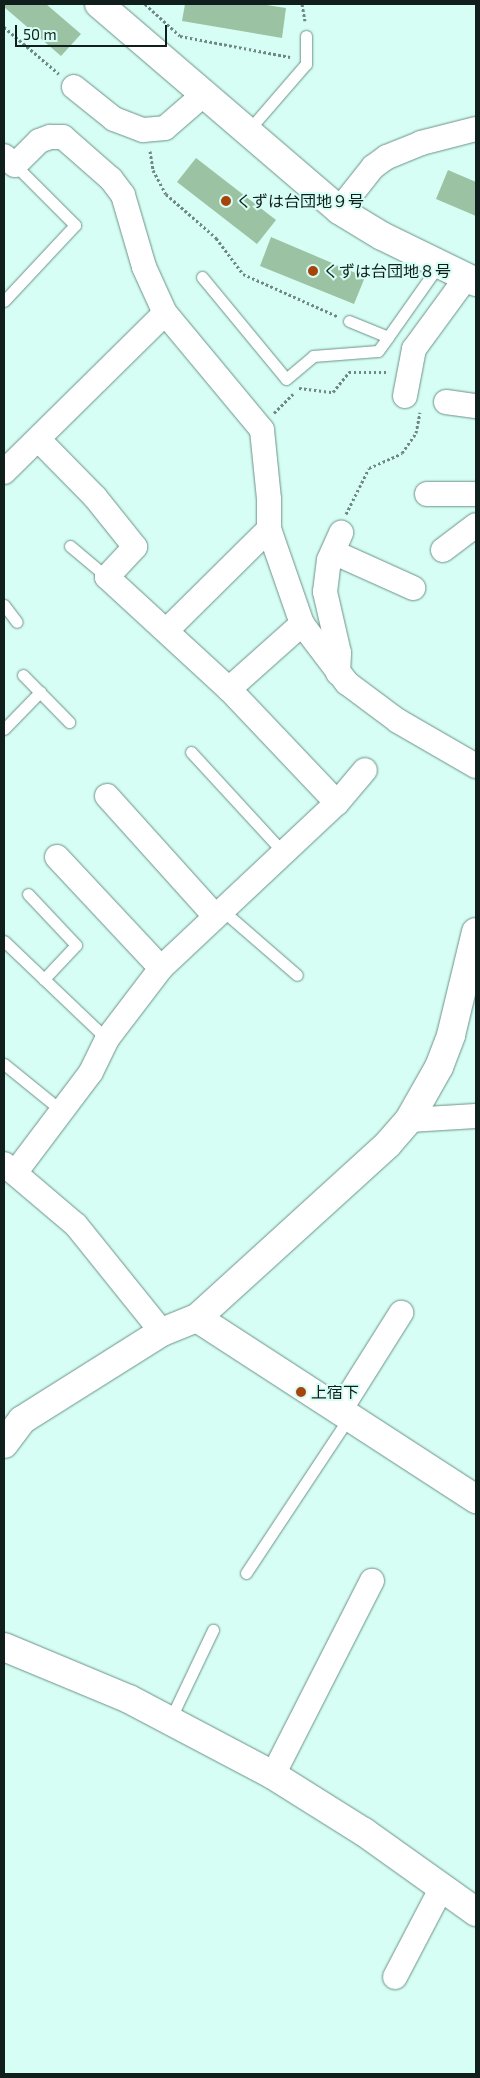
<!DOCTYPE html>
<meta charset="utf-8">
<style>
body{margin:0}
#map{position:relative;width:480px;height:2078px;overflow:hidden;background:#d6fef4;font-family:"Exo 2","Noto Sans JP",sans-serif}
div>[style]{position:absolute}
.building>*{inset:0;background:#9cc2a4}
.path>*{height:3px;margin-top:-1.5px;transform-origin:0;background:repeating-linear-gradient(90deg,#6f8983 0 2.5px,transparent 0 5px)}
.roads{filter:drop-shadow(0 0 1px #6c9188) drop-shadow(0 0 1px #6c9188)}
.service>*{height:11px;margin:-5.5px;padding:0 5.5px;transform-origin:5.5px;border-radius:5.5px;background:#fff}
.minor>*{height:24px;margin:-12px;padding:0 12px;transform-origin:12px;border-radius:12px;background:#fff}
.tertiary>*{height:28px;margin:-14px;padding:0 14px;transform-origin:14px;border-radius:14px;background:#fff}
.dots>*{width:14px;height:14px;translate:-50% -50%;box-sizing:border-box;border:2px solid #d6fef4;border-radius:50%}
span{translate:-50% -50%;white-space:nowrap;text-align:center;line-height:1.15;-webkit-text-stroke:4px #d6fef4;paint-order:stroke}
.poi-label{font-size:16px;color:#101f1c}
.left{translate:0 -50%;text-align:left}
.frame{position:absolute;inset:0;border:5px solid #101f1c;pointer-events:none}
.scale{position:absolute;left:15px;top:25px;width:152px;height:22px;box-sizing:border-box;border:2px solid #101f1c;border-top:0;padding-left:6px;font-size:15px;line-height:18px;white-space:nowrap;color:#101f1c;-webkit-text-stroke:4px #d6fef4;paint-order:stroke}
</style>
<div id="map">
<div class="building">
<i style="clip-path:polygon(4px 4px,46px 4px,81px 34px,61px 56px,4px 7px)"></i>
<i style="clip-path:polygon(185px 4px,260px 4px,286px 8px,282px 38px,182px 21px)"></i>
<i style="clip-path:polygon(196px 158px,276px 220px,257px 244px,177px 182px)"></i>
<i style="clip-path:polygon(448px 170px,476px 182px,476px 216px,436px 199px)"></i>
<i style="clip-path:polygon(271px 237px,365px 277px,354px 304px,260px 266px)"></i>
</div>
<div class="path">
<i style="left:145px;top:4px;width:47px;rotate:42.4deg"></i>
<i style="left:180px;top:36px;width:112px;rotate:10.8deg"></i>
<i style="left:302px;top:4px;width:17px;rotate:80deg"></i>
<i style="left:4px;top:27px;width:72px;rotate:40.5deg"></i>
<i style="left:150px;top:151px;width:19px;rotate:81deg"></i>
<i style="left:153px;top:170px;width:27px;rotate:62deg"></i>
<i style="left:166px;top:194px;width:67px;rotate:41.3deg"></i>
<i style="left:216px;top:238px;width:45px;rotate:53.1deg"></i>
<i style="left:243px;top:274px;width:103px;rotate:24.1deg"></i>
<i style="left:299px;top:388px;width:34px;rotate:7deg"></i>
<i style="left:333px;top:392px;width:26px;rotate:-51deg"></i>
<i style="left:349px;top:372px;width:38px"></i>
<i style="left:274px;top:413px;width:27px;rotate:-45deg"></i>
<i style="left:346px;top:514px;width:51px;rotate:-63.4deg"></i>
<i style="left:369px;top:468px;width:36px;rotate:-24deg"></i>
<i style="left:402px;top:453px;width:24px;rotate:-55deg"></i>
<i style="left:416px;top:433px;width:21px;rotate:-79deg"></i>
</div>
<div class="roads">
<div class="service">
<i style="left:247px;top:132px;width:90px;rotate:-49.1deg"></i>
<i style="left:306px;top:64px;width:28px;rotate:-90deg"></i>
<i style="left:202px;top:277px;width:132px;rotate:50.5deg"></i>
<i style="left:286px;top:379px;width:35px;rotate:-40deg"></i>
<i style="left:313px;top:356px;width:65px;rotate:-4.4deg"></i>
<i style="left:378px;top:351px;width:17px;rotate:-54deg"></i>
<i style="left:4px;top:301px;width:104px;rotate:-46.9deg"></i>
<i style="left:75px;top:225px;width:85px;rotate:-135deg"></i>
<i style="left:349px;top:321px;width:42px;rotate:22.3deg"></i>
<i style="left:388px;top:337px;width:87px;rotate:-54.8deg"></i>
<i style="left:70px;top:546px;width:48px;rotate:40deg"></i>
<i style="left:4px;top:605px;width:21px;rotate:53deg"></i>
<i style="left:23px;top:675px;width:66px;rotate:45.6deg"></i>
<i style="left:4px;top:729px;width:52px;rotate:-45.8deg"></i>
<i style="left:191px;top:752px;width:136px;rotate:47.4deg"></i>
<i style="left:28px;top:894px;width:70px;rotate:46.7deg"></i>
<i style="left:76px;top:945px;width:47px;rotate:133.3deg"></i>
<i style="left:222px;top:910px;width:99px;rotate:40.9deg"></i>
<i style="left:4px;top:941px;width:142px;rotate:43.6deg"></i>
<i style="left:4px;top:1064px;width:75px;rotate:39deg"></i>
<i style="left:246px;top:1573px;width:188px;rotate:-56.5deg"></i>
<i style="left:170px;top:1720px;width:100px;rotate:-64.5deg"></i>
</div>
<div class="minor">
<i style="left:74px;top:87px;width:51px;rotate:38.7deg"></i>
<i style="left:114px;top:119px;width:31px;rotate:21deg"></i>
<i style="left:143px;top:130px;width:22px;rotate:-5deg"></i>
<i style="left:165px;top:128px;width:50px;rotate:-41deg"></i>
<i style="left:4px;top:156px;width:14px;rotate:39deg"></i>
<i style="left:15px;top:165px;width:34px;rotate:-45deg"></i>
<i style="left:39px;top:141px;width:12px;rotate:-20deg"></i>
<i style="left:50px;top:137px;width:13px"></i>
<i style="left:63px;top:137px;width:64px;rotate:41.2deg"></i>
<i style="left:111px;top:179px;width:20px;rotate:53deg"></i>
<i style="left:123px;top:195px;width:75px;rotate:73.7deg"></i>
<i style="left:144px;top:267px;width:51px;rotate:65.5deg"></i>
<i style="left:165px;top:313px;width:152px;rotate:50.3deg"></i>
<i style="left:262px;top:430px;width:69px;rotate:84.2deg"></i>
<i style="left:269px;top:499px;width:30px;rotate:90deg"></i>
<i style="left:269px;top:529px;width:101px;rotate:70.8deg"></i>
<i style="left:302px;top:624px;width:74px;rotate:52.7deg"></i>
<i style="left:347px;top:683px;width:64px;rotate:36.7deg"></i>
<i style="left:398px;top:721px;width:90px;rotate:30deg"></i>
<i style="left:339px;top:210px;width:55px;rotate:-51.7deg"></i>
<i style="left:373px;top:167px;width:17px;rotate:-36deg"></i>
<i style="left:387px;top:157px;width:37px;rotate:-22deg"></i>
<i style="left:421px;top:143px;width:57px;rotate:-14.3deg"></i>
<i style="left:405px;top:396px;width:48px;rotate:-79.2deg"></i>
<i style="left:414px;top:349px;width:88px;rotate:-53.8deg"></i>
<i style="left:446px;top:402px;width:30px;rotate:8deg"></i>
<i style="left:39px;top:440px;width:80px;rotate:45.5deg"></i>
<i style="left:95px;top:497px;width:64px;rotate:51.3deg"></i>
<i style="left:135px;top:547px;width:41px;rotate:133deg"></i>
<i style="left:107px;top:577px;width:166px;rotate:42.6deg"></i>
<i style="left:229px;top:689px;width:157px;rotate:46.5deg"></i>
<i style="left:4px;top:472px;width:226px;rotate:-44.6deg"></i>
<i style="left:427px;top:494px;width:49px"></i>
<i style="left:443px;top:550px;width:41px;rotate:-37.1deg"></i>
<i style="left:333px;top:552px;width:88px;rotate:24.2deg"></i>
<i style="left:167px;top:630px;width:144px;rotate:-44.7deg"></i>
<i style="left:338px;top:673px;width:20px;rotate:-87deg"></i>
<i style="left:339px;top:653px;width:63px;rotate:-102.9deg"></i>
<i style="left:325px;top:592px;width:32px;rotate:-83deg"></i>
<i style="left:329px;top:560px;width:30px;rotate:-66deg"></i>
<i style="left:229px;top:689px;width:98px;rotate:-41.7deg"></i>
<i style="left:107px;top:796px;width:161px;rotate:48deg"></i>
<i style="left:57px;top:857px;width:152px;rotate:46.9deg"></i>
<i style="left:409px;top:1120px;width:67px;rotate:-3.4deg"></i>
<i style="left:4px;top:1164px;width:94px;rotate:40.3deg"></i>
<i style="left:76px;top:1225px;width:137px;rotate:51.2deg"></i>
<i style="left:15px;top:1173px;width:126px;rotate:-53deg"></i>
<i style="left:91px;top:1072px;width:37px;rotate:-64deg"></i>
<i style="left:107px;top:1039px;width:89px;rotate:-52.7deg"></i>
<i style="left:161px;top:968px;width:241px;rotate:-43.2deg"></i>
<i style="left:337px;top:803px;width:43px;rotate:-49.7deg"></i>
<i style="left:340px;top:1410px;width:115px;rotate:-57.8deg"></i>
<i style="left:273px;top:1775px;width:218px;rotate:-63deg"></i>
<i style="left:395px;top:1977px;width:99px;rotate:-62.4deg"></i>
</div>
<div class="tertiary">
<i style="left:99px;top:4px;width:316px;rotate:40.6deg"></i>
<i style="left:339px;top:210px;width:50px;rotate:31.2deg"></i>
<i style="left:382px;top:236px;width:105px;rotate:26.1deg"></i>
<i style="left:197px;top:1318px;width:333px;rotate:33deg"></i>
<i style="left:4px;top:1444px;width:30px;rotate:-53deg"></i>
<i style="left:22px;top:1420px;width:165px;rotate:-32.2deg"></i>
<i style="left:162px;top:1332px;width:38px;rotate:-22deg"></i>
<i style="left:197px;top:1318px;width:258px;rotate:-42.3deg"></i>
<i style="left:388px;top:1144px;width:32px;rotate:-49deg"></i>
<i style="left:409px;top:1120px;width:61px;rotate:-60.5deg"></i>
<i style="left:439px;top:1067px;width:34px;rotate:-69deg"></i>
<i style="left:451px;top:1035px;width:106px;rotate:-76.4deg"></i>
<i style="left:4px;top:1647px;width:135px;rotate:22.6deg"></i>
<i style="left:129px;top:1699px;width:163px;rotate:27.8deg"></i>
<i style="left:273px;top:1775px;width:107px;rotate:32.1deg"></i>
<i style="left:364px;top:1832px;width:138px;rotate:35.5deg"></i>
</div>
</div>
<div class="dots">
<i style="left:226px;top:201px;background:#a7440c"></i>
<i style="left:313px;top:271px;background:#a7440c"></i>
<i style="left:301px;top:1392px;background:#a7440c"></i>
</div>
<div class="poi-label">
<span class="left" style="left:236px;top:201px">くずは台団地９号</span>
<span class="left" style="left:323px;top:271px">くずは台団地８号</span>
<span class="left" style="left:311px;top:1392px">上宿下</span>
</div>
<div class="frame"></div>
<div class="scale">50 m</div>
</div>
